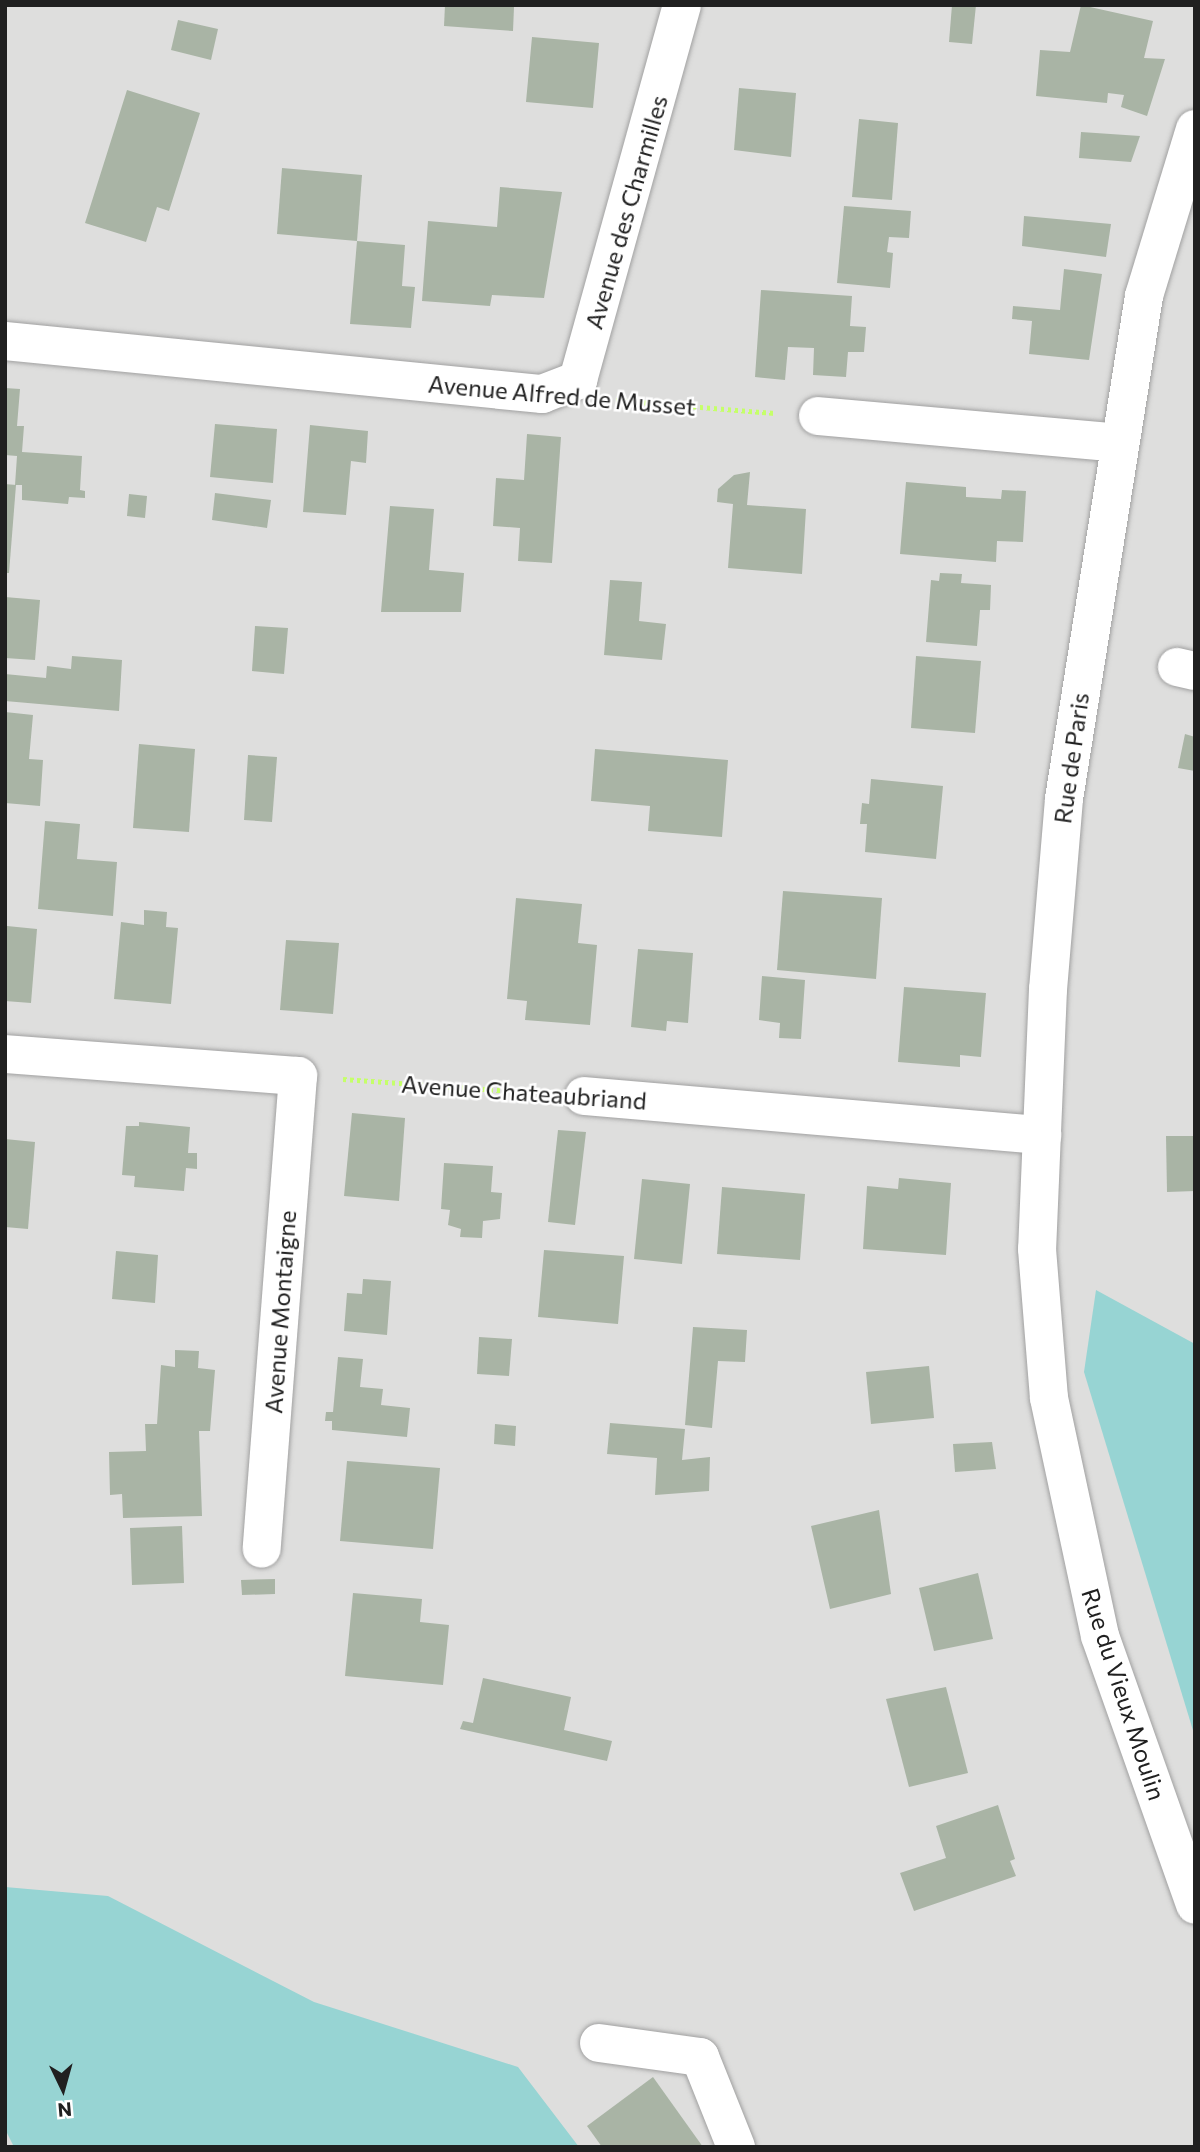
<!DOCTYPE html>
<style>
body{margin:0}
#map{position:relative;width:1200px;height:2152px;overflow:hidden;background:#e6f1e6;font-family:Commissioner,sans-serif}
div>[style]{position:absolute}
.residential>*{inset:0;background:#dededd}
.forest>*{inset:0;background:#97d4d3}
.building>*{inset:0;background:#a9b4a5}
.path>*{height:4.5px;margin-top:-2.25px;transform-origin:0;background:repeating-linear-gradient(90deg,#c5ff69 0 3.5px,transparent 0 7px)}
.roads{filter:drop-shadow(0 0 2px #a1a1a1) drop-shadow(0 0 2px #a1a1a1)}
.minor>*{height:38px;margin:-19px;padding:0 19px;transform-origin:19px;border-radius:19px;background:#fff}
span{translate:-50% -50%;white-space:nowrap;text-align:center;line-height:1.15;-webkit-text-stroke:5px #fff;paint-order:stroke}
.street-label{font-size:24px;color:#202020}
.frame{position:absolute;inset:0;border:7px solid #202020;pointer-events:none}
.north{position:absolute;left:28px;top:2054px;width:70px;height:70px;-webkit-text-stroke:5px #fff;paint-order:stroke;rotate:175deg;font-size:19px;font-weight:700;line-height:28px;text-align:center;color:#202020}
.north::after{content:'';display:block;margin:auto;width:24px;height:32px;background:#202020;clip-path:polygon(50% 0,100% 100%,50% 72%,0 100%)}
</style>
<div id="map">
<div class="residential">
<i style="clip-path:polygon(5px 5px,1195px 5px,1195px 2147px,5px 2147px)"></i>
</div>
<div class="forest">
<i style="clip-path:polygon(1096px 1290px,1195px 1344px,1195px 1737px,1084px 1372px)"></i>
<i style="clip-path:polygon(5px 1887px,108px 1896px,314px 2002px,518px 2067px,579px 2147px,14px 2147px,5px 2129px)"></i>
</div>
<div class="building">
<i style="clip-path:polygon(445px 5px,514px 7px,513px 31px,444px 26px)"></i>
<i style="clip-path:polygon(952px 5px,976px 5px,972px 44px,949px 42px)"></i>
<i style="clip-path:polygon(1081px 5px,1153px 21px,1144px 58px,1165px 59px,1147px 116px,1121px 107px,1124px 95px,1108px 93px,1107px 103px,1036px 96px,1040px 50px,1070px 52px)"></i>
<i style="clip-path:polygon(178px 20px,218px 29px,211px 60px,171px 50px)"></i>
<i style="clip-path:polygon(532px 37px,599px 43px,593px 108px,526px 102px)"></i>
<i style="clip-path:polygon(739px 88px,796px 93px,791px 157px,734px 150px)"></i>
<i style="clip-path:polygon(127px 90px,200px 113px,169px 211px,157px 207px,146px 242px,85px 223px)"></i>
<i style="clip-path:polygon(859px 119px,898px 123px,892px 200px,852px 197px)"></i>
<i style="clip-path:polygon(1081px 132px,1140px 136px,1131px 162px,1079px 158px)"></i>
<i style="clip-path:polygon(282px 168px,362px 175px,357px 241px,277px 234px)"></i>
<i style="clip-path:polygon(500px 187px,562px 192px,544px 298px,492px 295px,490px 306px,422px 301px,428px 221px,497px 227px)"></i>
<i style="clip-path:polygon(844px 206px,911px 211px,909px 238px,889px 237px,887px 252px,893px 253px,890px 288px,837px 283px)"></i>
<i style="clip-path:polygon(1024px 216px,1111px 224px,1106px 257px,1022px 246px)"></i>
<i style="clip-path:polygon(357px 241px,405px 245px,402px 286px,415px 287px,411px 328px,350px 324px)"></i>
<i style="clip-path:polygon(1064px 269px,1102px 274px,1089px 360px,1029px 354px,1032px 321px,1012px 319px,1013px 306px,1060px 310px)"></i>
<i style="clip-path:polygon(761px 290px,852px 296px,850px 326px,866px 327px,864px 352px,848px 352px,846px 377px,813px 375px,814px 348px,788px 347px,785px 380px,755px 377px)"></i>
<i style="clip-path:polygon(5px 388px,20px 389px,17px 426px,24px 426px,22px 452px,82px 456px,80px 490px,85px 491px,85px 498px,69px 497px,68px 504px,22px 500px,22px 485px,15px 485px,17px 456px,5px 455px)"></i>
<i style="clip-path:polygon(215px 424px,277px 429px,273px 483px,210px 477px)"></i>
<i style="clip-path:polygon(310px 425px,368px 431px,366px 463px,351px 461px,346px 515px,303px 512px)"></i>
<i style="clip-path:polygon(527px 434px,561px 437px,552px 563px,518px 561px,520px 528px,493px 526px,496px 478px,524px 480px)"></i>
<i style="clip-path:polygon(750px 472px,747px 505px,806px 509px,802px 574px,728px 568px,733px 504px,717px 502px,718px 489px,734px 475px)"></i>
<i style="clip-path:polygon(906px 482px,966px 487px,966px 497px,1001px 499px,1002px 490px,1026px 491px,1023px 542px,997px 541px,996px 562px,900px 554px)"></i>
<i style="clip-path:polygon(5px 484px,16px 485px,9px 573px,5px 573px)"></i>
<i style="clip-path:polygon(215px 493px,271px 500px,267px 528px,212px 520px)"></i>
<i style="clip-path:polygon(129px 494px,147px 496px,145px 518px,127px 516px)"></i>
<i style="clip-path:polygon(390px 506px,434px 509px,429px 570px,464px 573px,461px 612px,381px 612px)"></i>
<i style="clip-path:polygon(940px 573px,962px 574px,961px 583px,991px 585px,990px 610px,980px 610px,977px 646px,926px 642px,931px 580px,939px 581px)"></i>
<i style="clip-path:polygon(610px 580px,642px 582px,639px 621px,666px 624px,662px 660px,604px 655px)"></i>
<i style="clip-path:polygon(5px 597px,40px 600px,35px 660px,5px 658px)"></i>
<i style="clip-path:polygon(255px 626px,288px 628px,284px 674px,252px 671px)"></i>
<i style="clip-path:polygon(72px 656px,122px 660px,119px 711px,5px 701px,5px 674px,46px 678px,47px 666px,71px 669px)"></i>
<i style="clip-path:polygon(916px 656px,981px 661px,975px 733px,911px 728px)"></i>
<i style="clip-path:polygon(5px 712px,33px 715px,29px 759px,43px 760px,40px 806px,5px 803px)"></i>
<i style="clip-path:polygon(1185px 734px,1195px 737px,1195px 771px,1178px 768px)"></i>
<i style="clip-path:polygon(139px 744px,195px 749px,189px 832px,133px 828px)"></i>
<i style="clip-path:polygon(595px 749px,728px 760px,722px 837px,648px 831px,650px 806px,591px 801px)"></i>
<i style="clip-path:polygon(248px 755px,277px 757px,272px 822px,244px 820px)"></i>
<i style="clip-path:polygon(871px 779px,943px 786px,936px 859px,865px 852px,867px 824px,860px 824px,862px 803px,869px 804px)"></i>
<i style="clip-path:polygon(45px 821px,80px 824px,77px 859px,117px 862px,113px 916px,38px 909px)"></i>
<i style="clip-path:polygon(783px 891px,882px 898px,876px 979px,777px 970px)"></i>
<i style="clip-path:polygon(516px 898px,582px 904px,578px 943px,597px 945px,590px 1025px,525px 1020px,527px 1001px,507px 999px)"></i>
<i style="clip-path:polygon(144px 910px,167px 912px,166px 927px,178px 928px,171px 1004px,114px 999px,121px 922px,144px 925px)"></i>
<i style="clip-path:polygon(7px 926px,37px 929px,31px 1003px,5px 1001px)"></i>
<i style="clip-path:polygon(286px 940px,339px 943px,333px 1014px,280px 1010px)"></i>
<i style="clip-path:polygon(638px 949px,693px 953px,688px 1023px,667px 1021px,666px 1031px,631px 1027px)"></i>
<i style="clip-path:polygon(762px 976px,805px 980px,801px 1039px,779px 1038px,780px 1023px,759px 1020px)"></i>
<i style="clip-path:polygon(904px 987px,986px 993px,981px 1057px,960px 1055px,960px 1067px,898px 1062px)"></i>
<i style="clip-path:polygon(352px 1113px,405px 1118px,399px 1201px,344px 1196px)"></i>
<i style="clip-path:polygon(139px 1122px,190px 1127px,188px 1153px,197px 1153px,197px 1169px,186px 1168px,184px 1191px,134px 1187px,135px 1176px,122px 1175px,126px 1126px,139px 1126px)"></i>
<i style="clip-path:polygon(558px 1130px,586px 1132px,575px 1225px,548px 1222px)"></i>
<i style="clip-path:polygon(1166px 1136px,1195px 1136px,1195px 1191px,1167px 1192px)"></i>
<i style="clip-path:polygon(5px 1139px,35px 1142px,28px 1229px,5px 1227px)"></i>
<i style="clip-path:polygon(444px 1163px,493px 1166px,491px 1192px,502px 1193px,500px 1219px,483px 1221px,482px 1238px,460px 1237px,461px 1229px,448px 1225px,450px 1210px,441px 1209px)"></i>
<i style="clip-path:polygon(899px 1178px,951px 1183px,946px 1255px,863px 1249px,867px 1186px,898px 1189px)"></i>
<i style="clip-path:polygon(642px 1179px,690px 1184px,682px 1264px,634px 1259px)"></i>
<i style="clip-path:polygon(722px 1187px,805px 1194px,800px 1260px,717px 1254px)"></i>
<i style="clip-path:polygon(544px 1250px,624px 1256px,618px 1324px,538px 1317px)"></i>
<i style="clip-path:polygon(116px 1251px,158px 1255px,155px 1303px,112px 1299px)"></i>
<i style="clip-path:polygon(363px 1279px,391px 1281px,387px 1335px,344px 1331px,347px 1293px,362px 1294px)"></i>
<i style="clip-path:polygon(693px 1327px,747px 1330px,745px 1362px,718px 1361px,712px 1428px,685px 1425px)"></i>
<i style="clip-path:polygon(479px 1337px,512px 1339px,509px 1376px,477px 1374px)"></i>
<i style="clip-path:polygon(175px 1350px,199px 1351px,198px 1368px,215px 1370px,210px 1431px,199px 1431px,202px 1516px,123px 1518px,122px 1494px,110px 1495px,109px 1452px,146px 1451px,145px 1424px,157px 1424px,161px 1365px,175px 1367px)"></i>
<i style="clip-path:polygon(338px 1357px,363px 1359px,360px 1387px,383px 1389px,381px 1405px,410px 1408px,407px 1437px,332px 1430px,332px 1421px,325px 1421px,326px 1412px,333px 1412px)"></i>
<i style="clip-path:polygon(929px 1366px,934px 1418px,871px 1424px,866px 1372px)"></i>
<i style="clip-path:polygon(610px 1423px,685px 1429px,682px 1460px,710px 1457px,709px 1491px,655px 1495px,657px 1458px,607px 1454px)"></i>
<i style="clip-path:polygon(495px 1424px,516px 1426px,515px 1446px,494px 1444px)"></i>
<i style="clip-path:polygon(992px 1442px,996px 1469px,955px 1472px,953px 1444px)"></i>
<i style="clip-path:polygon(347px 1461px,440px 1468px,433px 1549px,340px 1541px)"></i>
<i style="clip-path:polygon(879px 1510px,891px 1594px,830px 1609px,811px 1526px)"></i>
<i style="clip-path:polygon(182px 1526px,184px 1583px,132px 1585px,130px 1528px)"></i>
<i style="clip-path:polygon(978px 1573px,993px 1639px,934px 1651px,919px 1588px)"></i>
<i style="clip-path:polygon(275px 1579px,275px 1594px,242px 1595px,241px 1580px)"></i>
<i style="clip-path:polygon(353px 1593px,422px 1599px,420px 1622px,449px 1625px,443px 1685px,345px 1676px)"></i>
<i style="clip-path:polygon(483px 1678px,571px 1697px,564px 1730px,612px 1741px,607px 1761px,460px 1729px,463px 1721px,473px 1723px)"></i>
<i style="clip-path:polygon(946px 1687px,968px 1773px,909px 1787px,886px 1699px)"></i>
<i style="clip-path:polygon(998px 1805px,1015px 1859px,1010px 1861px,1016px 1876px,914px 1911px,900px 1873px,946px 1858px,936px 1826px)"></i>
<i style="clip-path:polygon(653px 2077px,703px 2147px,602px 2147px,587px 2126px)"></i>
</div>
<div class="path">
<i style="left:616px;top:400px;width:160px;rotate:4.7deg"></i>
<i style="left:343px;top:1079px;width:198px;rotate:4deg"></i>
</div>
<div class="roads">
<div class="minor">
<i style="left:1195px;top:129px;width:175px;rotate:107deg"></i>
<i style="left:1144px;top:296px;width:509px;rotate:99.04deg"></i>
<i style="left:1064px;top:799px;width:191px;rotate:94.8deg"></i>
<i style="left:1048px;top:989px;width:260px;rotate:92.4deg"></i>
<i style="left:1037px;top:1249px;width:149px;rotate:85.4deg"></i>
<i style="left:1049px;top:1398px;width:243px;rotate:77.9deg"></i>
<i style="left:1100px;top:1636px;width:285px;rotate:70.5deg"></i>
<i style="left:5px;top:341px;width:540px;rotate:5.64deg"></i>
<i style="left:542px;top:394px;width:39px;rotate:-21deg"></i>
<i style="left:578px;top:380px;width:389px;rotate:-74.5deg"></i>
<i style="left:818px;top:416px;width:302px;rotate:5.1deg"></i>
<i style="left:1177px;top:667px;width:18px;rotate:13deg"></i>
<i style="left:5px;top:1054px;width:294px;rotate:4.3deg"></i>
<i style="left:298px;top:1076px;width:474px;rotate:94.4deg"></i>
<i style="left:584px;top:1096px;width:460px;rotate:4.9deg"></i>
<i style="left:599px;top:2043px;width:102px;rotate:7.9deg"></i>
<i style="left:700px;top:2057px;width:97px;rotate:68.2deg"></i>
</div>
</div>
<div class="street-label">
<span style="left:626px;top:212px;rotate:-74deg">Avenue des Charmilles</span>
<span style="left:562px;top:395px;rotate:5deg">Avenue Alfred de Musset</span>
<span style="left:1071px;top:758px;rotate:-82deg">Rue de Paris</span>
<span style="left:524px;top:1092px;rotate:4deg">Avenue Chateaubriand</span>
<span style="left:280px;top:1312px;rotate:-86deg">Avenue Montaigne</span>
<span style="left:1124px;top:1694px;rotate:72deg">Rue du Vieux Moulin</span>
</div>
<div class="frame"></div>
<div class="north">N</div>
</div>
